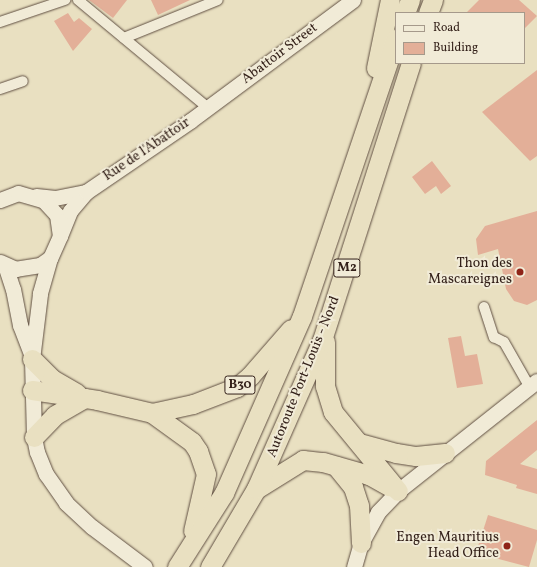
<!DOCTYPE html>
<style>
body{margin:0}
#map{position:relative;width:537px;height:567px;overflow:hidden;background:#e9e0c1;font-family:Vollkorn,serif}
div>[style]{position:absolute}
.building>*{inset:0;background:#e3af98}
.roads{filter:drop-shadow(0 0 1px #604f42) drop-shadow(0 0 1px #604f42)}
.street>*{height:10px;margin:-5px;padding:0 5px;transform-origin:5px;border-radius:5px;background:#f1ebd7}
.secondary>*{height:15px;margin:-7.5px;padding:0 7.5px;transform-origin:7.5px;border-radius:7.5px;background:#f1ebd7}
.highway>*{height:19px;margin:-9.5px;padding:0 9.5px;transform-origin:9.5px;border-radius:9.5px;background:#e9e0c1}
.dots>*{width:11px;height:11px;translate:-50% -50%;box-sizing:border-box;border:2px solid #f1ebd7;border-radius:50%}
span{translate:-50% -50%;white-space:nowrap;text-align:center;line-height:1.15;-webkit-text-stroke:4px #f1ebd7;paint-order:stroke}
.shield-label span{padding:1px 3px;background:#f1ebd7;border:1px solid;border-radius:3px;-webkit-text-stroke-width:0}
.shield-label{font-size:13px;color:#321f18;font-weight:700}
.street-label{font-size:14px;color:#321f18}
.poi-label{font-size:14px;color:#321f18}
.right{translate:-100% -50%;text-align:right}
.legend{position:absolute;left:395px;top:12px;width:130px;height:52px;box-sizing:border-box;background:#f1ebd7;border:1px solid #a5998b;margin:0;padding:5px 7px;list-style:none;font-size:12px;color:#321f18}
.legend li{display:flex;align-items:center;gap:8px;height:20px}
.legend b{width:20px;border:1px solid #a5998b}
</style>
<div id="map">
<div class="building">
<i style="clip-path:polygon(89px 0,127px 0,113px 18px)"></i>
<i style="clip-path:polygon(151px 0,190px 0,158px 15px)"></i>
<i style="clip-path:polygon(479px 0,519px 0,537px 16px,524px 29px,524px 13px,466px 13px)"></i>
<i style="clip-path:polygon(68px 13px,74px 22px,79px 18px,92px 29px,73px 51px,54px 21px)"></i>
<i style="clip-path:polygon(537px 70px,537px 156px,530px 161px,482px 112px)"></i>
<i style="clip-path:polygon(432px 161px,451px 186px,441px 194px,436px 186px,425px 194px,412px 177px)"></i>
<i style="clip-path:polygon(537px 211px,537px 300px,527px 305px,514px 301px,506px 289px,498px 249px,478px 255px,476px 239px,485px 226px)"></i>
<i style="clip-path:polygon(461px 336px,465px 356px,477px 354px,483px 384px,457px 388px,448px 338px)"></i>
<i style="clip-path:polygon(537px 420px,537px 450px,520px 464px,537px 469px,537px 494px,516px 488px,517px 485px,485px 475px,486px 461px)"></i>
<i style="clip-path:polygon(488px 515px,537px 530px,537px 540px,529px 567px,476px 553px)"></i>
</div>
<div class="roads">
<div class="street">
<i style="left:78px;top:0;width:169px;rotate:39.7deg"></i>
<i style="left:0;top:22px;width:69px;rotate:-18.7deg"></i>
<i style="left:124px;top:38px;width:101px;rotate:-22deg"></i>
<i style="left:0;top:89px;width:24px;rotate:-19deg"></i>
<i style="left:484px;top:307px;width:32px;rotate:72deg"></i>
<i style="left:494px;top:337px;width:11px;rotate:27deg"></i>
<i style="left:504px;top:342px;width:51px;rotate:60.4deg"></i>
</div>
<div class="secondary">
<i style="left:36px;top:196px;width:19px;rotate:6deg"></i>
<i style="left:55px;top:198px;width:32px;rotate:-11deg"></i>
<i style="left:0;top:200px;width:19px;rotate:-21deg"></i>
<i style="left:18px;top:193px;width:26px;rotate:16deg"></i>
<i style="left:43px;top:200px;width:21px;rotate:47deg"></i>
<i style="left:57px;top:215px;width:21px;rotate:82deg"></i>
<i style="left:60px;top:236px;width:24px;rotate:114deg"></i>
<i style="left:50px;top:258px;width:12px;rotate:145deg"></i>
<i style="left:40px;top:265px;width:24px;rotate:171deg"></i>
<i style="left:16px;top:269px;width:17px;rotate:-156deg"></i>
<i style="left:60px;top:236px;width:27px;rotate:-68deg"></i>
<i style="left:70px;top:211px;width:25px;rotate:-50deg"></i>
<i style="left:86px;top:192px;width:126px;rotate:-34.3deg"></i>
<i style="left:190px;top:121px;width:203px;rotate:-36.6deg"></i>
<i style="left:50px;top:258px;width:37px;rotate:106deg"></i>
<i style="left:40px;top:294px;width:65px;rotate:97deg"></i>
<i style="left:32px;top:359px;width:78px;rotate:88.5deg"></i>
<i style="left:34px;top:437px;width:15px;rotate:79deg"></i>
<i style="left:37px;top:452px;width:24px;rotate:68deg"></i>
<i style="left:46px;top:474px;width:35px;rotate:55deg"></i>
<i style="left:66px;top:503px;width:35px;rotate:43deg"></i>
<i style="left:92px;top:527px;width:66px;rotate:37deg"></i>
<i style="left:5px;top:265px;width:25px;rotate:72deg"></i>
<i style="left:13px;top:289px;width:37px;rotate:79deg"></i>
<i style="left:20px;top:325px;width:30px;rotate:69deg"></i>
<i style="left:354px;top:567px;width:25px;rotate:-74deg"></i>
<i style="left:361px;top:543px;width:35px;rotate:-61deg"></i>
<i style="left:378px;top:512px;width:29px;rotate:-46deg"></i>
<i style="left:398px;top:491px;width:177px;rotate:-38.4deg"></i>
</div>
<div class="highway">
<i style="left:405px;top:13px;width:14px;rotate:-69deg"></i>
<i style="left:428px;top:13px;width:14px;rotate:-69deg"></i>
<i style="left:376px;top:68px;width:69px;rotate:-78.4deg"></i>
<i style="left:325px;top:342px;width:44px;rotate:90deg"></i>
<i style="left:325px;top:386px;width:27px;rotate:73deg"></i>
<i style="left:333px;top:412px;width:102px;rotate:50.6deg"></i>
<i style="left:32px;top:359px;width:28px;rotate:45deg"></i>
<i style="left:52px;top:379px;width:28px;rotate:30deg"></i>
<i style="left:32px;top:390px;width:66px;rotate:8.7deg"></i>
<i style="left:97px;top:400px;width:57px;rotate:13.3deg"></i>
<i style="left:152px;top:413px;width:49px;rotate:35.9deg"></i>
<i style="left:192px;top:442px;width:11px;rotate:56deg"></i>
<i style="left:198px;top:451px;width:24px;rotate:71deg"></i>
<i style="left:206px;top:474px;width:58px;rotate:102.8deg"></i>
<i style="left:152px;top:413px;width:42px;rotate:-12.4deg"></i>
<i style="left:193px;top:404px;width:47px;rotate:-21.1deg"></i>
<i style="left:237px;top:387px;width:17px;rotate:-40deg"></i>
<i style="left:250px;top:376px;width:62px;rotate:-48.9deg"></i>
<i style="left:34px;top:437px;width:30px;rotate:-46deg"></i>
<i style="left:55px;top:415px;width:34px;rotate:-30deg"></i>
<i style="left:359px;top:443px;width:38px;rotate:15deg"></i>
<i style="left:396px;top:453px;width:20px;rotate:9deg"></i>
<i style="left:416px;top:456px;width:29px;rotate:-6deg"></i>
<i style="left:336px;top:466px;width:27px;rotate:51deg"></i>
<i style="left:353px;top:487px;width:19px;rotate:72deg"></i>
<i style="left:359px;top:505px;width:38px;rotate:87deg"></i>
<i style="left:258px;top:488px;width:53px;rotate:-31.9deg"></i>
<i style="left:303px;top:460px;width:20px;rotate:6deg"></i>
<i style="left:323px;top:462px;width:48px;rotate:15.8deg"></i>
<i style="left:369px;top:475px;width:23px;rotate:29deg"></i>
<i style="left:177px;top:567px;width:88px;rotate:-57.6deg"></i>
<i style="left:224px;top:493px;width:193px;rotate:-66.2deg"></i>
<i style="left:302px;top:316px;width:293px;rotate:-71.3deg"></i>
<i style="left:210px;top:567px;width:91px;rotate:-59.5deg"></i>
<i style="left:256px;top:489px;width:163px;rotate:-66.1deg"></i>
<i style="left:322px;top:340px;width:291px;rotate:-72.2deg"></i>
</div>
</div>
<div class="dots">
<i style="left:520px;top:272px;background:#8f2418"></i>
<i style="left:507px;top:546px;background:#8f2418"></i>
</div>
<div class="shield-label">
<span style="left:347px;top:268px">M2</span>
<span style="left:240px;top:385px">B30</span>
</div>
<div class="street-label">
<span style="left:280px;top:54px;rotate:-37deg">Abattoir Street</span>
<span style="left:147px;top:150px;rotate:-34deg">Rue de l'Abattoir</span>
<span style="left:304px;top:377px;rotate:-68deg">Autoroute Port-Louis - Nord</span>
</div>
<div class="poi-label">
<span class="right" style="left:512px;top:272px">Thon des<br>Mascareignes</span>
<span class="right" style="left:499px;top:546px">Engen Mauritius<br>Head Office</span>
</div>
<ul class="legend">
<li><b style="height:5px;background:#f1ebd7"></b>Road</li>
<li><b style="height:11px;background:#e3af98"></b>Building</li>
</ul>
</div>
